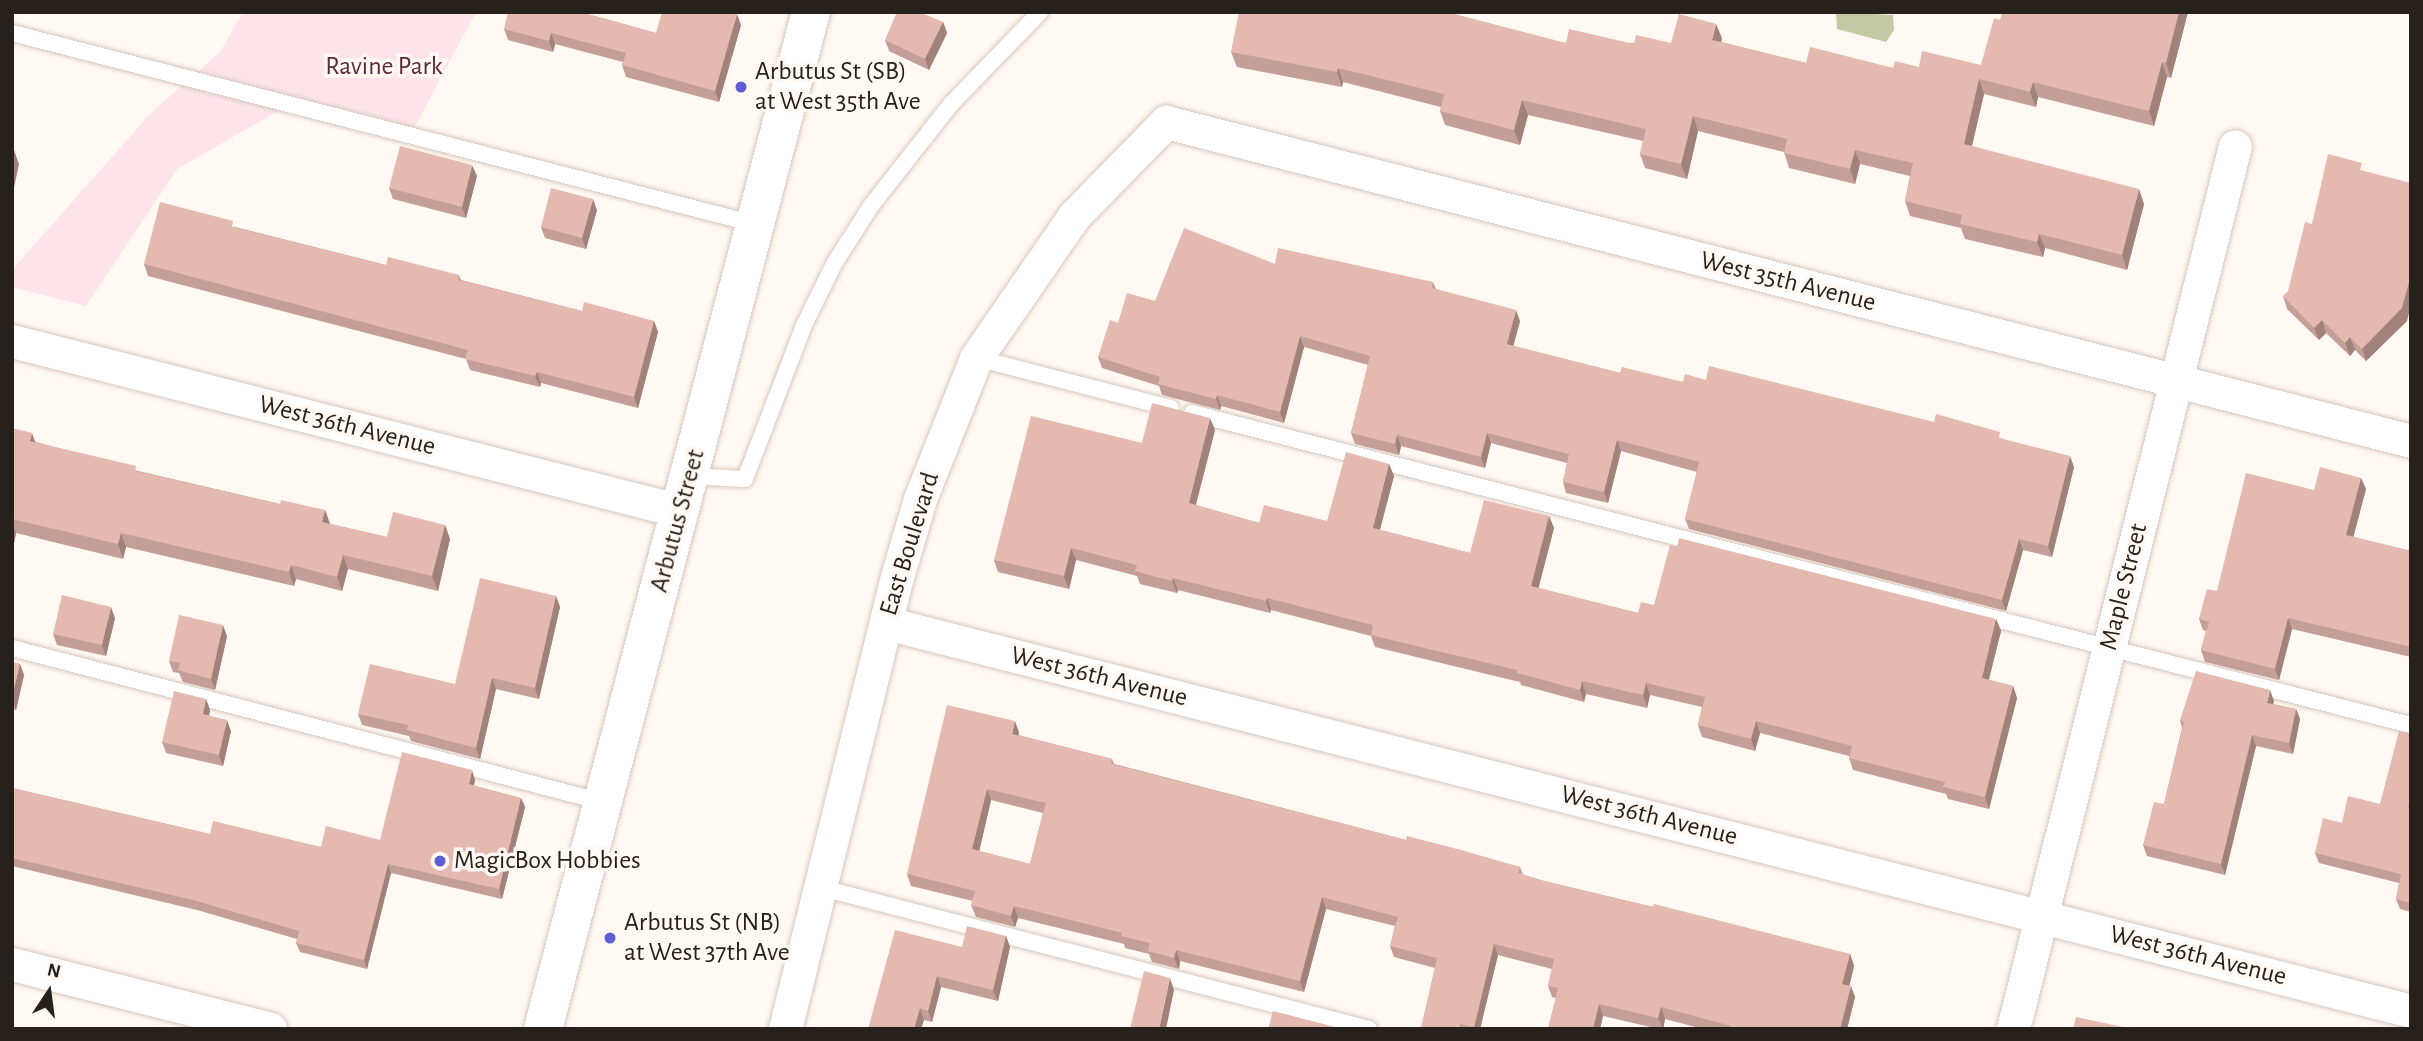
<!DOCTYPE html>
<style>
body{margin:0}
#map{position:relative;width:2423px;height:1041px;overflow:hidden;background:#fff8f3;font-family:"Alegreya Sans",sans-serif}
div>[style]{position:absolute}
.green>*{inset:0;background:#fee4ea}
.water>*{inset:0;background:#c3c9a4}
.roads{filter:drop-shadow(0 0 2px #d7c7bc) drop-shadow(0 0 2px #d7c7bc)}
.service>*{height:16px;margin:-8px;padding:0 8px;transform-origin:8px;border-radius:8px;background:#fff}
.minor>*{height:33px;margin:-16.5px;padding:0 16.5px;transform-origin:16.5px;border-radius:16.5px;background:#fff}
.secondary>*{height:38px;margin:-19px;padding:0 19px;transform-origin:19px;border-radius:19px;background:#fff}
.wall>*{inset:0;background:#c49f97}
.shaded-wall>*{inset:0;background:#a0827b}
.building>*{inset:0;background:#e4b9b0}
.dots>*{width:19px;height:19px;translate:-50% -50%;box-sizing:border-box;border:4px solid #fff8f3;border-radius:50%}
span{translate:-50% -50%;white-space:nowrap;text-align:center;line-height:1.15;-webkit-text-stroke:7px #fff8f3;paint-order:stroke}
.park-label{font-size:26px;color:#60293a}
.poi-label{font-size:26px;color:#27211d}
.left{translate:0 -50%;text-align:left}
.street-label{font-size:26px;color:#27211d}
.frame{position:absolute;inset:0;border:14px solid #27211d;pointer-events:none}
.north{position:absolute;left:14px;top:957px;width:70px;height:70px;-webkit-text-stroke:5px #fff8f3;paint-order:stroke;rotate:13deg;font-size:19px;font-weight:700;line-height:28px;text-align:center;color:#27211d}
.north::after{content:'';display:block;margin:auto;width:24px;height:32px;background:#27211d;clip-path:polygon(50% 0,100% 100%,50% 72%,0 100%)}
</style>
<div id="map">
<div class="green">
<i style="clip-path:polygon(243px 12px,476px 12px,413px 130px,295px 101px,177px 169px,86px 306px,12px 287px,12px 270px,150px 114px,220px 52px)"></i>
</div>
<div class="water">
<i style="clip-path:polygon(1836px 12px,1893px 15px,1894px 30px,1886px 42px,1837px 29px)"></i>
</div>
<div class="roads">
<div class="service">
<i style="left:12px;top:33px;width:767px;rotate:14.42deg"></i>
<i style="left:976px;top:358px;width:201px;rotate:14.4deg"></i>
<i style="left:1192px;top:413px;width:1258px;rotate:14.36deg"></i>
<i style="left:690px;top:476px;width:55px;rotate:3.1deg"></i>
<i style="left:745px;top:479px;width:167px;rotate:-69deg"></i>
<i style="left:805px;top:323px;width:66px;rotate:-63.8deg"></i>
<i style="left:834px;top:264px;width:69px;rotate:-57.5deg"></i>
<i style="left:871px;top:206px;width:130px;rotate:-51.9deg"></i>
<i style="left:951px;top:104px;width:128px;rotate:-45.9deg"></i>
<i style="left:12px;top:648px;width:611px;rotate:14.61deg"></i>
<i style="left:822px;top:888px;width:565px;rotate:14.45deg"></i>
</div>
<div class="minor">
<i style="left:12px;top:341px;width:690px;rotate:14.26deg"></i>
<i style="left:886px;top:623px;width:1574px;rotate:14.27deg"></i>
<i style="left:12px;top:964px;width:266px;rotate:14.1deg"></i>
<i style="left:785px;top:1029px;width:466px;rotate:-76.1deg"></i>
<i style="left:897px;top:577px;width:81px;rotate:-73.6deg"></i>
<i style="left:920px;top:499px;width:152px;rotate:-68.3deg"></i>
<i style="left:976px;top:358px;width:173px;rotate:-55.4deg"></i>
<i style="left:1074px;top:216px;width:132px;rotate:-45.6deg"></i>
<i style="left:1166px;top:122px;width:1285px;rotate:14.37deg"></i>
<i style="left:2013px;top:1029px;width:910px;rotate:-75.89deg"></i>
</div>
<div class="secondary">
<i style="left:543px;top:1029px;width:1052px;rotate:-75.24deg"></i>
</div>
</div>
<div class="wall">
<i style="clip-path:polygon(2188px 12px,2171px 78px,2167px 77px,2154px 126px,2038px 97px,2036px 107px,1984px 94px,1972px 146px,2144px 204px,2127px 270px,2045px 248px,2043px 257px,1965px 239px,1961px 228px,1910px 216px,1905px 201px,1910px 176px,1860px 164px,1855px 184px,1789px 168px,1784px 152px,1698px 131px,1687px 179px,1645px 168px,1640px 154px,1643px 141px,1528px 115px,1520px 145px,1445px 125px,1440px 111px,1441px 107px,1343px 82px,1342px 87px,1237px 67px,1231px 52px,1566px 43px,1671px 43px,1722px 38px,1721px 42px,1806px 63px,1893px 68px,1981px 65px,2000px 20px)"></i>
<i style="clip-path:polygon(595px 16px,656px 33px,741px 25px,719px 102px,626px 77px,622px 65px,623px 62px,555px 44px,553px 52px,508px 40px,504px 29px)"></i>
<i style="clip-path:polygon(943px 22px,947px 33px,929px 70px,889px 51px,885px 40px)"></i>
<i style="clip-path:polygon(477px 176px,466px 218px,393px 199px,389px 188px)"></i>
<i style="clip-path:polygon(597px 210px,586px 249px,545px 238px,541px 227px)"></i>
<i style="clip-path:polygon(235px 227px,386px 265px,459px 275px,461px 280px,582px 311px,654px 321px,658px 332px,638px 408px,541px 383px,540px 387px,470px 370px,466px 359px,148px 276px,144px 264px)"></i>
<i style="clip-path:polygon(1275px 264px,1433px 282px,1436px 289px,1520px 321px,1513px 346px,1620px 373px,1683px 382px,1706px 380px,2003px 439px,2074px 467px,2052px 557px,2023px 550px,2006px 611px,1689px 529px,1685px 519px,1697px 472px,1621px 451px,1608px 503px,1566px 493px,1563px 482px,1567px 463px,1491px 443px,1485px 468px,1401px 446px,1399px 455px,1355px 444px,1351px 433px,1368px 365px,1304px 347px,1284px 423px,1221px 406px,1220px 410px,1162px 395px,1159px 386px,1102px 368px,1098px 357px,1118px 323px,1155px 301px)"></i>
<i style="clip-path:polygon(2283px 296px,2407px 321px,2366px 361px,2355px 350px,2350px 356px,2326px 333px,2319px 340px,2287px 309px)"></i>
<i style="clip-path:polygon(12px 428px,36px 442px,138px 471px,280px 504px,325px 510px,330px 524px,387px 537px,445px 525px,450px 539px,438px 591px,348px 569px,342px 591px,296px 579px,294px 586px,126px 547px,123px 559px,16px 533px,14px 543px,12px 543px)"></i>
<i style="clip-path:polygon(1215px 430px,1196px 505px,1259px 523px,1327px 521px,1389px 464px,1394px 476px,1380px 530px,1470px 553px,1549px 516px,1554px 528px,1538px 588px,1638px 613px,1654px 605px,1996px 619px,2001px 631px,1989px 680px,2013px 686px,2017px 698px,1989px 809px,1948px 799px,1946px 794px,1853px 770px,1849px 758px,1849px 756px,1760px 733px,1755px 751px,1702px 737px,1698px 725px,1702px 707px,1650px 695px,1647px 708px,1586px 694px,1584px 702px,1521px 685px,1520px 682px,1375px 647px,1371px 636px,1271px 610px,1270px 613px,1178px 590px,1177px 593px,1140px 584px,1137px 576px,1076px 560px,1069px 589px,998px 572px,994px 560px,1142px 443px)"></i>
<i style="clip-path:polygon(2361px 478px,2366px 489px,2353px 537px,2411px 551px,2411px 657px,2292px 629px,2279px 680px,2205px 662px,2201px 650px,2206px 631px,2203px 630px,2199px 619px,2217px 591px,2314px 490px)"></i>
<i style="clip-path:polygon(556px 596px,560px 607px,539px 699px,496px 689px,480px 759px,411px 741px,409px 736px,362px 725px,358px 714px,455px 684px)"></i>
<i style="clip-path:polygon(115px 618px,106px 656px,57px 645px,53px 634px)"></i>
<i style="clip-path:polygon(227px 636px,215px 690px,183px 682px,179px 673px,173px 672px,169px 661px)"></i>
<i style="clip-path:polygon(12px 662px,20px 664px,24px 675px,16px 710px,12px 709px)"></i>
<i style="clip-path:polygon(206px 699px,210px 710px,209px 716px,231px 731px,223px 766px,166px 753px,162px 742px)"></i>
<i style="clip-path:polygon(2274px 701px,2273px 704px,2296px 709px,2300px 719px,2293px 754px,2256px 746px,2225px 875px,2147px 856px,2143px 845px,2164px 804px,2182px 728px,2180px 720px)"></i>
<i style="clip-path:polygon(evenodd,1019px 732px,1018px 735px,1112px 759px,1114px 764px,1406px 840px,1520px 867px,1523px 875px,1544px 881px,1850px 954px,1854px 966px,1849px 986px,1855px 997px,1847px 1029px,1703px 1029px,1665px 1019px,1663px 1029px,1659px 1029px,1603px 1016px,1600px 1029px,1548px 1029px,1556px 998px,1552px 997px,1548px 986px,1552px 969px,1498px 955px,1480px 1029px,1421px 1029px,1435px 968px,1394px 957px,1390px 946px,1395px 926px,1326px 909px,1304px 992px,1180px 961px,1179px 969px,1152px 962px,1149px 954px,1125px 948px,1124px 944px,1018px 918px,1015px 927px,976px 917px,971px 905px,973px 901px,911px 886px,907px 874px,1019px 732px,991px 800px,1043px 813px,1030px 864px,979px 851px,991px 800px)"></i>
<i style="clip-path:polygon(2411px 734px,2411px 912px,2400px 909px,2396px 899px,2399px 883px,2319px 863px,2315px 853px,2342px 823px,2380px 804px)"></i>
<i style="clip-path:polygon(475px 780px,474px 786px,521px 798px,525px 807px,502px 899px,391px 873px,367px 969px,300px 952px,296px 943px,297px 939px,197px 910px,12px 866px,12px 788px,210px 834px,321px 847px,380px 840px)"></i>
<i style="clip-path:polygon(1006px 936px,1010px 947px,998px 1001px,941px 987px,932px 1022px,924px 1020px,921px 1029px,868px 1029px,962px 947px)"></i>
</div>
<div class="shaded-wall">
<i style="clip-path:polygon(2179px 12px,2188px 12px,2171px 78px,2166px 63px)"></i>
<i style="clip-path:polygon(737px 14px,741px 25px,719px 102px,715px 91px)"></i>
<i style="clip-path:polygon(943px 22px,947px 33px,929px 70px,925px 59px)"></i>
<i style="clip-path:polygon(1716px 24px,1722px 38px,1718px 55px,1712px 40px)"></i>
<i style="clip-path:polygon(551px 33px,555px 44px,553px 52px,549px 41px)"></i>
<i style="clip-path:polygon(2162px 62px,2167px 77px,2154px 126px,2149px 111px)"></i>
<i style="clip-path:polygon(1338px 68px,1343px 82px,1342px 87px,1337px 72px)"></i>
<i style="clip-path:polygon(1979px 79px,1984px 94px,1969px 158px,1964px 144px)"></i>
<i style="clip-path:polygon(2033px 82px,2038px 97px,2036px 107px,2030px 92px)"></i>
<i style="clip-path:polygon(1522px 100px,1528px 115px,1520px 145px,1514px 130px)"></i>
<i style="clip-path:polygon(1693px 116px,1698px 131px,1687px 179px,1681px 164px)"></i>
<i style="clip-path:polygon(14px 150px,19px 164px,12px 197px,12px 158px)"></i>
<i style="clip-path:polygon(1855px 150px,1860px 164px,1855px 184px,1850px 169px)"></i>
<i style="clip-path:polygon(472px 165px,477px 176px,466px 218px,462px 207px)"></i>
<i style="clip-path:polygon(2139px 189px,2144px 204px,2127px 270px,2122px 255px)"></i>
<i style="clip-path:polygon(593px 199px,597px 210px,586px 249px,582px 238px)"></i>
<i style="clip-path:polygon(2039px 234px,2045px 248px,2043px 257px,2037px 242px)"></i>
<i style="clip-path:polygon(2411px 275px,2411px 306px,2407px 321px,2366px 361px,2362px 349px)"></i>
<i style="clip-path:polygon(1516px 310px,1520px 321px,1511px 355px,1507px 344px)"></i>
<i style="clip-path:polygon(2322px 320px,2326px 333px,2319px 340px,2314px 328px)"></i>
<i style="clip-path:polygon(654px 321px,658px 332px,638px 408px,634px 397px)"></i>
<i style="clip-path:polygon(1300px 336px,1304px 347px,1284px 423px,1280px 412px)"></i>
<i style="clip-path:polygon(2350px 337px,2355px 350px,2350px 356px,2345px 343px)"></i>
<i style="clip-path:polygon(537px 372px,541px 383px,540px 387px,535px 376px)"></i>
<i style="clip-path:polygon(1217px 395px,1221px 406px,1220px 410px,1216px 399px)"></i>
<i style="clip-path:polygon(1210px 418px,1215px 430px,1193px 515px,1189px 503px)"></i>
<i style="clip-path:polygon(32px 433px,37px 447px,30px 441px)"></i>
<i style="clip-path:polygon(1487px 433px,1491px 443px,1485px 468px,1481px 457px)"></i>
<i style="clip-path:polygon(1397px 435px,1401px 446px,1399px 455px,1395px 444px)"></i>
<i style="clip-path:polygon(1617px 440px,1621px 451px,1608px 503px,1604px 492px)"></i>
<i style="clip-path:polygon(2070px 456px,2074px 467px,2052px 557px,2048px 546px)"></i>
<i style="clip-path:polygon(1389px 464px,1394px 476px,1377px 540px,1373px 528px)"></i>
<i style="clip-path:polygon(2361px 478px,2366px 489px,2351px 546px,2346px 535px)"></i>
<i style="clip-path:polygon(325px 510px,330px 524px,322px 522px)"></i>
<i style="clip-path:polygon(1549px 516px,1554px 528px,1536px 598px,1531px 586px)"></i>
<i style="clip-path:polygon(12px 522px,16px 533px,14px 543px,12px 539px)"></i>
<i style="clip-path:polygon(445px 525px,450px 539px,438px 591px,432px 576px)"></i>
<i style="clip-path:polygon(121px 533px,126px 547px,123px 559px,118px 544px)"></i>
<i style="clip-path:polygon(2019px 539px,2023px 550px,2006px 611px,2002px 600px)"></i>
<i style="clip-path:polygon(1071px 548px,1076px 560px,1069px 589px,1064px 576px)"></i>
<i style="clip-path:polygon(343px 555px,348px 569px,342px 591px,337px 577px)"></i>
<i style="clip-path:polygon(291px 565px,296px 579px,294px 586px,289px 572px)"></i>
<i style="clip-path:polygon(1173px 578px,1178px 590px,1177px 593px,1172px 581px)"></i>
<i style="clip-path:polygon(556px 596px,560px 607px,539px 699px,535px 688px)"></i>
<i style="clip-path:polygon(1267px 598px,1271px 610px,1270px 613px,1266px 601px)"></i>
<i style="clip-path:polygon(111px 607px,115px 618px,106px 656px,102px 645px)"></i>
<i style="clip-path:polygon(2288px 618px,2292px 629px,2279px 680px,2275px 669px)"></i>
<i style="clip-path:polygon(1996px 619px,2001px 631px,1986px 690px,1982px 678px)"></i>
<i style="clip-path:polygon(223px 625px,227px 636px,215px 690px,211px 679px)"></i>
<i style="clip-path:polygon(20px 664px,24px 675px,16px 710px,12px 697px)"></i>
<i style="clip-path:polygon(492px 678px,496px 689px,480px 759px,476px 748px)"></i>
<i style="clip-path:polygon(1582px 681px,1586px 694px,1584px 702px,1580px 690px)"></i>
<i style="clip-path:polygon(1646px 683px,1650px 695px,1647px 708px,1643px 695px)"></i>
<i style="clip-path:polygon(2013px 686px,2017px 698px,1989px 809px,1985px 797px)"></i>
<i style="clip-path:polygon(2270px 690px,2274px 701px,2271px 713px,2267px 703px)"></i>
<i style="clip-path:polygon(206px 699px,210px 710px,207px 726px,203px 714px)"></i>
<i style="clip-path:polygon(2296px 709px,2300px 719px,2293px 754px,2289px 743px)"></i>
<i style="clip-path:polygon(227px 720px,231px 731px,223px 766px,219px 755px)"></i>
<i style="clip-path:polygon(1015px 721px,1019px 732px,1016px 745px,1012px 734px)"></i>
<i style="clip-path:polygon(1756px 721px,1760px 733px,1755px 751px,1751px 739px)"></i>
<i style="clip-path:polygon(2252px 735px,2256px 746px,2225px 875px,2221px 864px)"></i>
<i style="clip-path:polygon(472px 770px,475px 780px,472px 794px,469px 784px)"></i>
<i style="clip-path:polygon(987px 789px,991px 800px,977px 861px,972px 849px)"></i>
<i style="clip-path:polygon(521px 798px,525px 807px,502px 899px,499px 889px)"></i>
<i style="clip-path:polygon(388px 864px,391px 873px,367px 969px,364px 960px)"></i>
<i style="clip-path:polygon(1322px 897px,1326px 909px,1304px 992px,1300px 981px)"></i>
<i style="clip-path:polygon(1014px 906px,1018px 918px,1015px 927px,1011px 916px)"></i>
<i style="clip-path:polygon(1006px 936px,1010px 947px,998px 1001px,993px 990px)"></i>
<i style="clip-path:polygon(1494px 944px,1498px 955px,1480px 1029px,1474px 1029px)"></i>
<i style="clip-path:polygon(1176px 950px,1180px 961px,1179px 969px,1174px 958px)"></i>
<i style="clip-path:polygon(1850px 954px,1854px 966px,1847px 996px,1842px 984px)"></i>
<i style="clip-path:polygon(937px 976px,941px 987px,932px 1022px,928px 1011px)"></i>
<i style="clip-path:polygon(1170px 978px,1174px 990px,1166px 1029px,1159px 1029px)"></i>
<i style="clip-path:polygon(1851px 986px,1855px 997px,1847px 1029px,1840px 1029px)"></i>
<i style="clip-path:polygon(1599px 1004px,1603px 1016px,1600px 1029px,1593px 1029px)"></i>
<i style="clip-path:polygon(1661px 1007px,1665px 1019px,1663px 1029px,1658px 1018px)"></i>
<i style="clip-path:polygon(920px 1008px,924px 1020px,921px 1029px,914px 1029px)"></i>
</div>
<div class="building">
<i style="clip-path:polygon(508px 12px,589px 12px,588px 14px,656px 33px,662px 12px,732px 12px,737px 14px,715px 91px,622px 65px,626px 53px,551px 33px,549px 41px,504px 29px)"></i>
<i style="clip-path:polygon(897px 12px,919px 12px,943px 22px,925px 59px,885px 40px)"></i>
<i style="clip-path:polygon(1239px 12px,1447px 12px,1566px 43px,1569px 29px,1634px 44px,1636px 35px,1671px 43px,1679px 14px,1716px 24px,1712px 40px,1806px 63px,1810px 47px,1893px 68px,1895px 61px,1919px 67px,1922px 51px,1981px 65px,1994px 18px,2000px 20px,2002px 12px,2179px 12px,2166px 63px,2162px 62px,2149px 111px,2033px 82px,2030px 92px,1979px 79px,1964px 144px,2139px 189px,2122px 255px,2039px 234px,2037px 242px,1960px 224px,1962px 215px,1905px 201px,1913px 163px,1855px 150px,1850px 169px,1784px 153px,1787px 139px,1693px 116px,1681px 164px,1640px 154px,1646px 129px,1522px 100px,1514px 130px,1440px 111px,1444px 94px,1338px 68px,1337px 72px,1231px 52px)"></i>
<i style="clip-path:polygon(400px 146px,472px 165px,462px 207px,389px 188px)"></i>
<i style="clip-path:polygon(2328px 154px,2362px 163px,2360px 170px,2411px 183px,2411px 275px,2402px 308px,2362px 349px,2350px 337px,2345px 343px,2322px 320px,2314px 328px,2283px 296px,2288px 291px,2305px 222px,2312px 224px)"></i>
<i style="clip-path:polygon(551px 188px,593px 199px,582px 238px,541px 227px)"></i>
<i style="clip-path:polygon(160px 202px,233px 221px,232px 227px,386px 265px,388px 257px,459px 275px,458px 280px,582px 311px,584px 302px,654px 321px,634px 397px,537px 372px,535px 376px,465px 359px,468px 350px,144px 264px)"></i>
<i style="clip-path:polygon(1184px 228px,1275px 264px,1278px 248px,1433px 282px,1432px 288px,1516px 310px,1507px 344px,1620px 373px,1622px 367px,1683px 382px,1685px 374px,1706px 380px,1709px 366px,1934px 422px,1936px 414px,2000px 432px,1999px 438px,2070px 456px,2048px 546px,2019px 539px,2002px 600px,1685px 519px,1699px 462px,1617px 440px,1604px 492px,1563px 482px,1569px 454px,1487px 433px,1481px 457px,1397px 435px,1395px 444px,1351px 433px,1370px 356px,1300px 336px,1280px 412px,1217px 395px,1216px 399px,1158px 384px,1160px 377px,1098px 357px,1110px 320px,1118px 323px,1127px 293px,1155px 301px)"></i>
<i style="clip-path:polygon(1152px 403px,1210px 418px,1189px 503px,1259px 523px,1264px 505px,1327px 521px,1346px 452px,1389px 464px,1373px 528px,1470px 553px,1484px 500px,1549px 516px,1531px 586px,1638px 613px,1641px 602px,1654px 605px,1670px 545px,1677px 547px,1679px 538px,1996px 619px,1982px 678px,2013px 686px,1985px 797px,1943px 787px,1945px 782px,1849px 758px,1852px 746px,1756px 721px,1751px 739px,1698px 725px,1705px 697px,1646px 683px,1643px 695px,1582px 681px,1580px 690px,1517px 673px,1517px 670px,1371px 635px,1373px 625px,1267px 598px,1266px 601px,1173px 578px,1172px 581px,1135px 571px,1137px 565px,1071px 548px,1064px 576px,994px 560px,1031px 416px,1142px 443px)"></i>
<i style="clip-path:polygon(12px 428px,32px 433px,30px 441px,136px 466px,135px 471px,280px 504px,281px 500px,325px 510px,322px 522px,387px 537px,393px 512px,445px 525px,432px 576px,343px 555px,337px 577px,291px 565px,289px 572px,121px 533px,118px 544px,12px 519px)"></i>
<i style="clip-path:polygon(2320px 467px,2361px 478px,2346px 535px,2411px 551px,2411px 647px,2288px 618px,2275px 669px,2201px 650px,2209px 622px,2199px 619px,2207px 589px,2217px 591px,2246px 473px,2314px 490px)"></i>
<i style="clip-path:polygon(480px 578px,556px 596px,535px 688px,492px 678px,476px 748px,407px 730px,408px 725px,358px 714px,370px 664px,455px 684px)"></i>
<i style="clip-path:polygon(62px 595px,111px 607px,102px 645px,53px 634px)"></i>
<i style="clip-path:polygon(179px 615px,223px 625px,211px 679px,178px 670px,180px 663px,169px 661px)"></i>
<i style="clip-path:polygon(12px 662px,20px 664px,12px 697px)"></i>
<i style="clip-path:polygon(2196px 671px,2270px 690px,2267px 703px,2296px 709px,2289px 743px,2252px 735px,2221px 864px,2143px 845px,2154px 802px,2164px 804px,2184px 722px,2180px 720px)"></i>
<i style="clip-path:polygon(174px 691px,206px 699px,203px 714px,227px 720px,219px 755px,162px 742px)"></i>
<i style="clip-path:polygon(evenodd,947px 705px,1015px 721px,1012px 734px,1112px 759px,1111px 764px,1406px 840px,1407px 836px,1461px 850px,1520px 867px,1518px 873px,1544px 881px,1653px 907px,1654px 904px,1850px 954px,1842px 984px,1851px 986px,1840px 1029px,1730px 1029px,1731px 1026px,1661px 1007px,1658px 1018px,1599px 1004px,1593px 1029px,1548px 1029px,1558px 988px,1548px 986px,1554px 959px,1494px 944px,1474px 1027px,1460px 1024px,1459px 1029px,1421px 1029px,1437px 958px,1390px 946px,1398px 917px,1322px 897px,1300px 981px,1176px 950px,1174px 958px,1148px 951px,1150px 943px,1121px 936px,1122px 933px,1014px 906px,1011px 916px,971px 905px,975px 891px,907px 874px,947px 705px,987px 789px,1046px 803px,1030px 864px,972px 849px,987px 789px)"></i>
<i style="clip-path:polygon(2399px 731px,2411px 734px,2411px 796px,2408px 808px,2411px 808px,2411px 903px,2396px 899px,2401px 874px,2315px 853px,2323px 818px,2342px 823px,2348px 796px,2380px 804px)"></i>
<i style="clip-path:polygon(402px 752px,472px 770px,469px 784px,521px 798px,499px 889px,388px 864px,364px 960px,296px 943px,299px 931px,193px 900px,12px 858px,12px 788px,210px 834px,213px 821px,321px 847px,326px 826px,380px 840px)"></i>
<i style="clip-path:polygon(967px 926px,1006px 936px,993px 990px,937px 976px,928px 1011px,920px 1008px,914px 1029px,868px 1029px,895px 930px,962px 947px)"></i>
<i style="clip-path:polygon(1144px 971px,1170px 978px,1159px 1029px,1130px 1029px)"></i>
<i style="clip-path:polygon(1273px 1011px,1343px 1029px,1268px 1029px)"></i>
<i style="clip-path:polygon(2076px 1017px,2132px 1029px,2073px 1029px)"></i>
</div>
<div class="dots">
<i style="left:741px;top:87px;background:#5d5ed6"></i>
<i style="left:440px;top:861px;background:#5d5ed6"></i>
<i style="left:610px;top:938px;background:#5d5ed6"></i>
</div>
<div class="park-label">
<span style="left:384px;top:67px">Ravine Park</span>
</div>
<div class="poi-label">
<span class="left" style="left:755px;top:87px">Arbutus St (SB)<br>at West 35th Ave</span>
<span class="left" style="left:454px;top:861px">MagicBox Hobbies</span>
<span class="left" style="left:624px;top:938px">Arbutus St (NB)<br>at West 37th Ave</span>
</div>
<div class="street-label">
<span style="left:1788px;top:282px;rotate:14deg">West 35th Avenue</span>
<span style="left:347px;top:426px;rotate:14deg">West 36th Avenue</span>
<span style="left:678px;top:521px;rotate:-75deg">Arbutus Street</span>
<span style="left:910px;top:544px;rotate:-73deg">East Boulevard</span>
<span style="left:2124px;top:587px;rotate:-76deg">Maple Street</span>
<span style="left:1099px;top:677px;rotate:14deg">West 36th Avenue</span>
<span style="left:1649px;top:816px;rotate:14deg">West 36th Avenue</span>
<span style="left:2198px;top:956px;rotate:14deg">West 36th Avenue</span>
</div>
<div class="frame"></div>
<div class="north">N</div>
</div>
